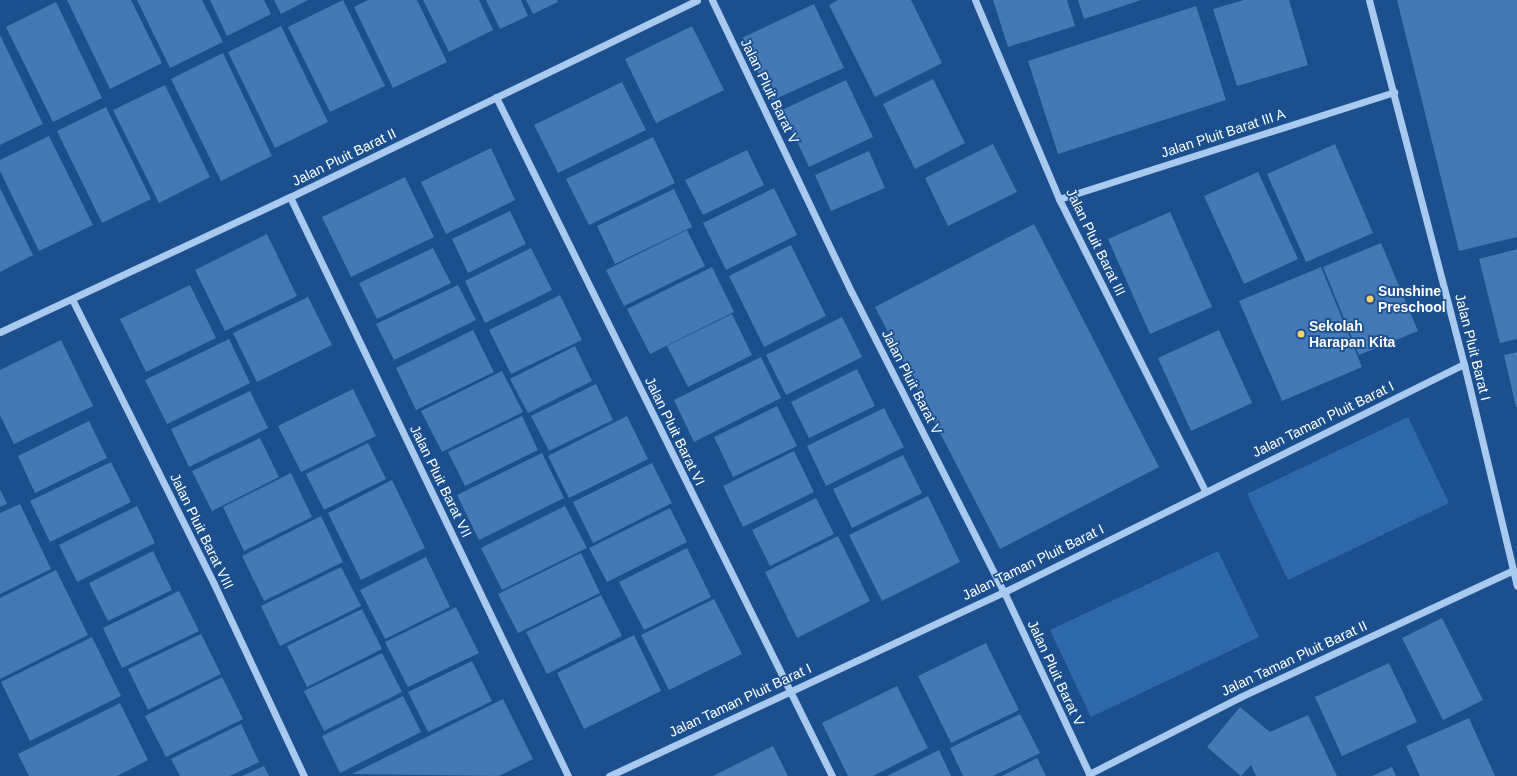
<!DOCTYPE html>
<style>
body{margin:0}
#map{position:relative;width:1517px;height:776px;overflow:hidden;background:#1b4f8f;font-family:Helvetica,sans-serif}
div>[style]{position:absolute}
.green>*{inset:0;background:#2e69ad}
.building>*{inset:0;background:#4478b7}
.minor>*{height:7px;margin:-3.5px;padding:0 3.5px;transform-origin:3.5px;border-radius:3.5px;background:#a9c9ee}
.dots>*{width:11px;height:11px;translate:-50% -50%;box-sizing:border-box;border:2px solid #1b4f8f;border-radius:50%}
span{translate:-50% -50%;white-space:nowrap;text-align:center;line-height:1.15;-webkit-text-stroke:3.5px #1b4f8f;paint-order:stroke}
.street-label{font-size:14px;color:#fff}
.poi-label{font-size:14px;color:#fff;font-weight:700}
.left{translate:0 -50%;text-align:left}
</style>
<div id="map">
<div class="green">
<i style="clip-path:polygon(1408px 417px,1449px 503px,1288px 580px,1247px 494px)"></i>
<i style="clip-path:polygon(1218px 551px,1259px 637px,1091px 717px,1050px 630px)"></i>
</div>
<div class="building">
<i style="clip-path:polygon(67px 0,131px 0,162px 63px,110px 89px)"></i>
<i style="clip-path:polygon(137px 0,202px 0,223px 42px,170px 68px)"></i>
<i style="clip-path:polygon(210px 0,264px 0,271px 14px,227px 36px)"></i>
<i style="clip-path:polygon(274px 0,308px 0,281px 14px)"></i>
<i style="clip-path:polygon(343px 0,385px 86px,330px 112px,288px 27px)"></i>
<i style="clip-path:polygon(368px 0,417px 0,447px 62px,393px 88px,354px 7px)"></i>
<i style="clip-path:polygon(423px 0,479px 0,493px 30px,449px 52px)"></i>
<i style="clip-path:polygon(486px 0,521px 0,528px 16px,500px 29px)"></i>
<i style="clip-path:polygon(526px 0,557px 0,558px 2px,533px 14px)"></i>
<i style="clip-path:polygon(838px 0,911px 0,942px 63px,875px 97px,829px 5px)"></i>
<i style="clip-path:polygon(993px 0,1067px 0,1075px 26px,1008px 47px)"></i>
<i style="clip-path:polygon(1078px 0,1141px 0,1084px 19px)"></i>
<i style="clip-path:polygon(1244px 0,1289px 0,1308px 65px,1237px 86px,1213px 9px)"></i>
<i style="clip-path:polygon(1397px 0,1517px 0,1517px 237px,1459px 251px)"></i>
<i style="clip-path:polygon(56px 2px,102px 98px,53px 122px,6px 27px)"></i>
<i style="clip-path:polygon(814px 4px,844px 68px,771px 101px,742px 38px)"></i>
<i style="clip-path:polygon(1196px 6px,1226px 100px,1058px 154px,1028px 61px)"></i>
<i style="clip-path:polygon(281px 26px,328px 122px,275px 148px,228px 52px)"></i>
<i style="clip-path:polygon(692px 26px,724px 90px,656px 123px,625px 59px)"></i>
<i style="clip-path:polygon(0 35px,43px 124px,0 145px)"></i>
<i style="clip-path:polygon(223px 53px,272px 156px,221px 181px,171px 79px)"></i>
<i style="clip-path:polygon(933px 79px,965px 143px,915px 169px,883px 104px)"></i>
<i style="clip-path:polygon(846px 80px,873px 137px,809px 167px,782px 110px)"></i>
<i style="clip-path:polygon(622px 82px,646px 130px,558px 173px,534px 125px)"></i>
<i style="clip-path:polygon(165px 85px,210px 177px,159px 203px,113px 110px)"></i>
<i style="clip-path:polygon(106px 107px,151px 199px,102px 223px,57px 131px)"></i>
<i style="clip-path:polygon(49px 136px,93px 225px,39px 251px,0 171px,0 160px)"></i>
<i style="clip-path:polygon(653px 137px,675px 183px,589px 225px,566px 179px)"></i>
<i style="clip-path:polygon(993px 144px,1017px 192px,948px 226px,925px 178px)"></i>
<i style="clip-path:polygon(1335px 144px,1373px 233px,1306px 262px,1267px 174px)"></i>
<i style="clip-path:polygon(491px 148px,515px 200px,446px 234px,421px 182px)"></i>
<i style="clip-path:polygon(747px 150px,764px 185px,703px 215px,685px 180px)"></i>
<i style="clip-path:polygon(869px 151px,885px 188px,831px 211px,815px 175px)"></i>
<i style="clip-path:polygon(1258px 172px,1298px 259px,1244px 284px,1204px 196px)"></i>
<i style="clip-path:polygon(405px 177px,434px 237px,351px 277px,322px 217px)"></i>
<i style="clip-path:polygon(0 188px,33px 255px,0 272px)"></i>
<i style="clip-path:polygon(774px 188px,797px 235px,726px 270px,703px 223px)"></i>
<i style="clip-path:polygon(674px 189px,692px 227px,615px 264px,597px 226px)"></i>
<i style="clip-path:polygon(510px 211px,526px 244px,468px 273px,452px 239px)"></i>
<i style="clip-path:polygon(1170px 212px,1212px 307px,1150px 334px,1108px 239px)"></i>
<i style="clip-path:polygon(1034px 224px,1159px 467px,1000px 549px,875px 307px)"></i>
<i style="clip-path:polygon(687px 230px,705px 266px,624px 306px,606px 270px)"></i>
<i style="clip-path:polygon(267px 234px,297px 296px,225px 331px,195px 270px)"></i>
<i style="clip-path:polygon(1381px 243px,1418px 331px,1359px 355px,1323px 267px)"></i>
<i style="clip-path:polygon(791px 245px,826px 316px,764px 347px,729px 276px)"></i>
<i style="clip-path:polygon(433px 248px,451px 283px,377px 319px,359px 283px)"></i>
<i style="clip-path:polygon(531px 248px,552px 290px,485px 323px,465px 281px)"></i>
<i style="clip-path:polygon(1517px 249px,1517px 339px,1500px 343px,1479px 259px)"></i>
<i style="clip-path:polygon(712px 267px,734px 312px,650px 354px,627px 309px)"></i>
<i style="clip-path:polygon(1321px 267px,1362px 367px,1282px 401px,1239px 301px)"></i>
<i style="clip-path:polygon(190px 285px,216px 338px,146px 372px,120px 319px)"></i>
<i style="clip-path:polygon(458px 285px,476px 320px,394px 360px,376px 324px)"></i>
<i style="clip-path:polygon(560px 295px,582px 340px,511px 374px,489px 330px)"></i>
<i style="clip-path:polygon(308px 297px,332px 345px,257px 382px,233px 333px)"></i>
<i style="clip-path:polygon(732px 314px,752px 355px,688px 387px,667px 346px)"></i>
<i style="clip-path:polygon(842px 317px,862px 357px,786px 395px,766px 355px)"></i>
<i style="clip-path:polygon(473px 330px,494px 372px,416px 410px,396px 368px)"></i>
<i style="clip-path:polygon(1219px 330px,1252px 403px,1191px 431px,1158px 358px)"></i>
<i style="clip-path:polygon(229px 339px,250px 383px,167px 424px,145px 380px)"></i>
<i style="clip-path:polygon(61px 340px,93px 406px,14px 444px,0 415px,0 370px)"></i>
<i style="clip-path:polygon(575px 346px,592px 381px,528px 413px,510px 379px)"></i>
<i style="clip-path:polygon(1517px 352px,1517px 407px,1516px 407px,1504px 355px)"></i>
<i style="clip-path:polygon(761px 357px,781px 398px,694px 442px,674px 400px)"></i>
<i style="clip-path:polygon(857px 369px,875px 406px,809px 438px,791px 402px)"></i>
<i style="clip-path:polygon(502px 371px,523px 412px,442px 452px,421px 411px)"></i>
<i style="clip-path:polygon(596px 384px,613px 420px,549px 451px,531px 416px)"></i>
<i style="clip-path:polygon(353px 389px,376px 436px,301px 472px,278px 426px)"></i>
<i style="clip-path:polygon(250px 391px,268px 428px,189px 467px,171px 429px)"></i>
<i style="clip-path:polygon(777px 406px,797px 446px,733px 477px,714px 437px)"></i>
<i style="clip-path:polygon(884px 408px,904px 447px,826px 486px,807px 446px)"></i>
<i style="clip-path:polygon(522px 416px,538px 450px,465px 486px,448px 452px)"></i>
<i style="clip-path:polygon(627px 416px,648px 459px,569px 498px,548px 456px)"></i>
<i style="clip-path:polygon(89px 421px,107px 458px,35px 493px,18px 456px)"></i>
<i style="clip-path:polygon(260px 438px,279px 477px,212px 511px,192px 471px)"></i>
<i style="clip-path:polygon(368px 443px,386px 479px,324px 510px,306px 474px)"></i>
<i style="clip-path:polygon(794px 451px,814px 492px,743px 527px,723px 486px)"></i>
<i style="clip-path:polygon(542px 453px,564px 498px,479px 540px,457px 495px)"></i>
<i style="clip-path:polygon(903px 455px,922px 493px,852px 528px,833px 489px)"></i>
<i style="clip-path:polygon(111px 462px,131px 502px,50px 542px,30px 501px)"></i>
<i style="clip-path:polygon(652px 463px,672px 503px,593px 543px,573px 502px)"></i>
<i style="clip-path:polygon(291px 473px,312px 517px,244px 551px,223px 507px)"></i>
<i style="clip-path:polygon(392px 480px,425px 548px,361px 580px,328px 513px)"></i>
<i style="clip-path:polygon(0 489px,7px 504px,0 507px)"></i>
<i style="clip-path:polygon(928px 496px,960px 562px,882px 601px,849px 535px)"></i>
<i style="clip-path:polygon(816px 498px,834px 534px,770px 566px,752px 530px)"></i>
<i style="clip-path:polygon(20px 504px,51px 569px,0 594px,0 513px)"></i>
<i style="clip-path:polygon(137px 506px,155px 543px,77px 582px,59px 545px)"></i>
<i style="clip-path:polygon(565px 506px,587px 548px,502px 590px,481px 548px)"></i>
<i style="clip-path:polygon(670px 508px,687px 542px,607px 582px,589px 548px)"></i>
<i style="clip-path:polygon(321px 516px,343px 562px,264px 601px,242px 556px)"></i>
<i style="clip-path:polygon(838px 536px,870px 601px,797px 638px,765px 572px)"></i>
<i style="clip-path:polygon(687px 548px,711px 597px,644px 630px,619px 582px)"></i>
<i style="clip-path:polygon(153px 551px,172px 590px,108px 621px,89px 583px)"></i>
<i style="clip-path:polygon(581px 553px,600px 593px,518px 633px,498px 594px)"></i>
<i style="clip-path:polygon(426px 557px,450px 607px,385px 639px,360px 590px)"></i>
<i style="clip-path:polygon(341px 567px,361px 606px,280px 646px,261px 606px)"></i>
<i style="clip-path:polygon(56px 570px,88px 635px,0 679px,0 598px)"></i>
<i style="clip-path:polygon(179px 591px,199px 631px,122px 668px,103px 628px)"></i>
<i style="clip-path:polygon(601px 595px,622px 636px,547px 674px,526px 632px)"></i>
<i style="clip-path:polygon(714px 599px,742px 654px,669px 690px,641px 635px)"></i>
<i style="clip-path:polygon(456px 607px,479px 653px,408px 687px,385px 642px)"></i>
<i style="clip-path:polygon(362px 609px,382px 649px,307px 687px,287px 646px)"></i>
<i style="clip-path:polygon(1442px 618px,1483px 700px,1443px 720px,1402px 638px)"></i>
<i style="clip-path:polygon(201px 634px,221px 674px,148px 710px,128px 669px)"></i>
<i style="clip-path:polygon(634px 635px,661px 691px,584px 729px,557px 673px)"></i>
<i style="clip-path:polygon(92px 637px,121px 696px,30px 741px,1px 682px)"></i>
<i style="clip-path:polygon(986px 643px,1019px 710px,951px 743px,918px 676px)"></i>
<i style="clip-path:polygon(382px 653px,402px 692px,324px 731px,304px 691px)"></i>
<i style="clip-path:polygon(472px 661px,492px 701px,428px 732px,408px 692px)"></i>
<i style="clip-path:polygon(1389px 663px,1417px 722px,1342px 756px,1315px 697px)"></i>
<i style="clip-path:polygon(222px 677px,243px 719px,166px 757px,145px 716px)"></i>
<i style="clip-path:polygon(897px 686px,928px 748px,873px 776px,848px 776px,822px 723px)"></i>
<i style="clip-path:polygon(403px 696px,421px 732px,340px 773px,322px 736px)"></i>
<i style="clip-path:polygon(503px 699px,533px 759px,499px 776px,352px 774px)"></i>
<i style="clip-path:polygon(120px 703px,148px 760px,117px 776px,29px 776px,18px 754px)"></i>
<i style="clip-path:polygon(1240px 707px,1270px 732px,1308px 715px,1337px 776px,1256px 776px,1251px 765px,1241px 776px,1207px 747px)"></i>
<i style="clip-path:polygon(1020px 714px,1040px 753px,993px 776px,963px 776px,950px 748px)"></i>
<i style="clip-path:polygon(1469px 718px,1495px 776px,1420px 776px,1406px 746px)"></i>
<i style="clip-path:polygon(241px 724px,259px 762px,230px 776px,180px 776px,171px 759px)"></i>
<i style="clip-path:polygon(773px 746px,788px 776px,713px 776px)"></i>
<i style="clip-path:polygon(939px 750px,951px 776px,887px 776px)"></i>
<i style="clip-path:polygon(1037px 758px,1046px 776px,1002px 776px)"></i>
<i style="clip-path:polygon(264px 766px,269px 776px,242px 776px)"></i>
<i style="clip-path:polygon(1392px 767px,1396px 776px,1372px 776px)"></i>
</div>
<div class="minor">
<i style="left:712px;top:0;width:325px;rotate:64.5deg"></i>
<i style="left:852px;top:293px;width:335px;rotate:63.1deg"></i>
<i style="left:1004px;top:592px;width:203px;rotate:64.9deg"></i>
<i style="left:975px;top:0;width:216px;rotate:67.1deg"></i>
<i style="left:1059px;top:199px;width:326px;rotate:63.4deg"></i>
<i style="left:1369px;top:0;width:376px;rotate:75.4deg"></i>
<i style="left:1464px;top:364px;width:228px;rotate:76.6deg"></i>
<i style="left:496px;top:97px;width:758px;rotate:63.67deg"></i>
<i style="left:290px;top:197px;width:642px;rotate:64.35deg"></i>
<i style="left:1059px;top:199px;width:352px;rotate:-17.7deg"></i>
<i style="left:72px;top:299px;width:318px;rotate:63.5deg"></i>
<i style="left:214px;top:584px;width:212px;rotate:64.9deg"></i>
<i style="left:0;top:332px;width:320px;rotate:-25deg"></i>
<i style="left:290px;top:197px;width:452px;rotate:-25.8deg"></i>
<i style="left:1089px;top:774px;width:169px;rotate:-27deg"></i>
<i style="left:1240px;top:697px;width:301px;rotate:-24.9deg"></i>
<i style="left:609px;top:776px;width:436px;rotate:-25deg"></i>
<i style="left:1004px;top:592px;width:513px;rotate:-26.37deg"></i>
</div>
<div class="dots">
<i style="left:1370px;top:299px;background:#ffd166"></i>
<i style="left:1301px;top:334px;background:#ffd166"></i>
</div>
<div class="street-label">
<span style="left:770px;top:91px;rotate:64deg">Jalan Pluit Barat V</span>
<span style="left:1223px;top:133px;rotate:-18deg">Jalan Pluit Barat III A</span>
<span style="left:344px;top:157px;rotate:-26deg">Jalan Pluit Barat II</span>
<span style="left:1096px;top:242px;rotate:64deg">Jalan Pluit Barat III</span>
<span style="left:1473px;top:347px;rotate:76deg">Jalan Pluit Barat I</span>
<span style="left:912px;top:382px;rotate:63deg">Jalan Pluit Barat V</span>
<span style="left:1323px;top:419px;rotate:-26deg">Jalan Taman Pluit Barat I</span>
<span style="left:675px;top:431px;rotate:64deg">Jalan Pluit Barat VI</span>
<span style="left:441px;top:481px;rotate:64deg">Jalan Pluit Barat VII</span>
<span style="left:202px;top:531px;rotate:64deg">Jalan Pluit Barat VIII</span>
<span style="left:1033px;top:562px;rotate:-26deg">Jalan Taman Pluit Barat I</span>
<span style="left:1294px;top:658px;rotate:-25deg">Jalan Taman Pluit Barat II</span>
<span style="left:1056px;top:673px;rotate:65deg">Jalan Pluit Barat V</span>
<span style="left:740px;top:700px;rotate:-25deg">Jalan Taman Pluit Barat I</span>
</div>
<div class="poi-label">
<span class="left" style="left:1378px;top:299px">Sunshine<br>Preschool</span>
<span class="left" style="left:1309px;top:334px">Sekolah<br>Harapan Kita</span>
</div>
</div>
